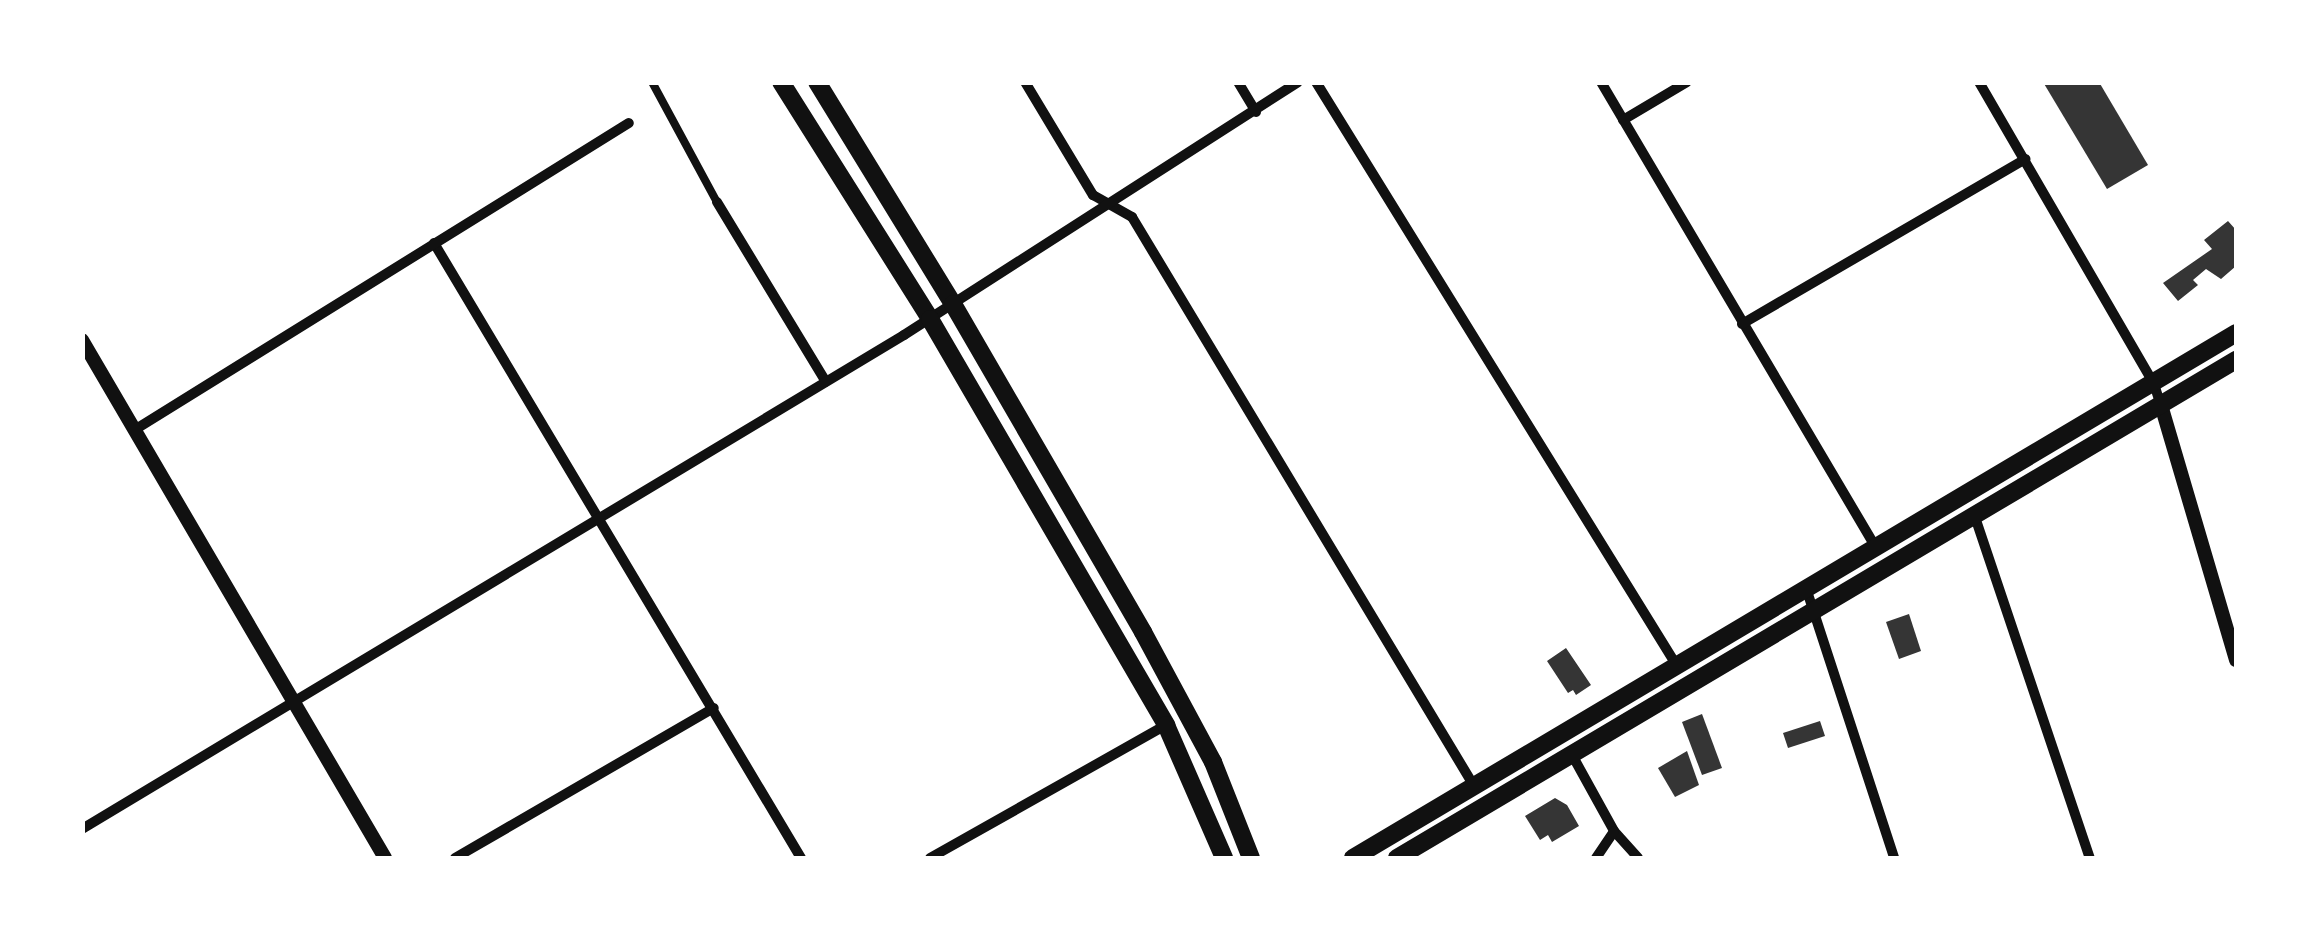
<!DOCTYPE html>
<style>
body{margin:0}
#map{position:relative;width:2319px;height:941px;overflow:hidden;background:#fff;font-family:"Playfair Display",serif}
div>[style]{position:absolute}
.building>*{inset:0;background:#353535}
.pedestrian>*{height:8px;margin:-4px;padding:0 4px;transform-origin:4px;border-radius:4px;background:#111}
.minor>*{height:10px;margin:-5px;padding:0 5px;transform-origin:5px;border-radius:5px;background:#111}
.tertiary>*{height:14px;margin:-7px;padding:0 7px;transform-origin:7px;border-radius:7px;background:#111}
.primary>*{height:18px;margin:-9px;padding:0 9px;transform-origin:9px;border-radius:9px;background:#111}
span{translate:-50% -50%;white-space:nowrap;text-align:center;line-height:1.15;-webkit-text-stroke:10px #fff;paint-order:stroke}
.frame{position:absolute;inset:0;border:85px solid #fff;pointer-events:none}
</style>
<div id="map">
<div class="building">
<i style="clip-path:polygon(2043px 82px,2099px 82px,2148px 165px,2107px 189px)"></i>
<i style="clip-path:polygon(2228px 221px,2236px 230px,2236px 266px,2221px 279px,2206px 269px,2193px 280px,2198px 285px,2178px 301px,2163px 283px,2212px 249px,2204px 240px)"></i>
<i style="clip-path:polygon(1909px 614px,1921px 651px,1899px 659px,1886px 622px)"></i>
<i style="clip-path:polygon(1566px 648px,1591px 685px,1576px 695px,1573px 690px,1568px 693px,1547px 661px)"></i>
<i style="clip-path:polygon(1702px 714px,1722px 768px,1702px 775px,1682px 722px)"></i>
<i style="clip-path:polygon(1820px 721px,1825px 736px,1788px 748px,1783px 733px)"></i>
<i style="clip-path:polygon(1687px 751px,1699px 785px,1675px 797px,1658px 768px)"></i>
<i style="clip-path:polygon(1555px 798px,1567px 805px,1579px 826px,1552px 842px,1548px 835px,1540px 840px,1525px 816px)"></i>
</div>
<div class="pedestrian">
<i style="left:652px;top:82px;width:136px;rotate:61.6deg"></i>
</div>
<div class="minor">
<i style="left:1025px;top:82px;width:132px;rotate:59deg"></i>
<i style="left:1093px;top:195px;width:45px;rotate:29.4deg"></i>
<i style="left:1132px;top:217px;width:664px;rotate:58.99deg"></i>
<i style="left:1238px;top:82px;width:35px;rotate:59deg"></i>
<i style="left:1316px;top:82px;width:687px;rotate:58.28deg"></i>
<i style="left:1601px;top:82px;width:539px;rotate:59.44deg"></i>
<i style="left:1979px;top:82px;width:349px;rotate:59.9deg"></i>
<i style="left:2154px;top:384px;width:22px;rotate:72deg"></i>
<i style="left:1623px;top:120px;width:74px;rotate:-30.7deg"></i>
<i style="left:717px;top:202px;width:210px;rotate:58.8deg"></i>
<i style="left:434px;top:243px;width:716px;rotate:59.17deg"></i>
<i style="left:1742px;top:324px;width:328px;rotate:-30.2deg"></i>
<i style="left:136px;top:429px;width:580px;rotate:-31.83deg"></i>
<i style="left:1975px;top:517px;width:360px;rotate:71.4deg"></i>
<i style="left:1806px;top:588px;width:284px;rotate:71.9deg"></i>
<i style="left:1571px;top:753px;width:89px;rotate:61.1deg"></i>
<i style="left:1614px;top:831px;width:36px;rotate:48deg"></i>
<i style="left:82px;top:829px;width:959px;rotate:-31deg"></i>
<i style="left:904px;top:335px;width:468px;rotate:-32.7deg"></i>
<i style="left:455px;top:858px;width:299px;rotate:-30.1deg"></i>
<i style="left:930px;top:858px;width:271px;rotate:-29.4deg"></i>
<i style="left:1596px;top:858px;width:32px;rotate:-56deg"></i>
</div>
<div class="tertiary">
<i style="left:82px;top:340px;width:600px;rotate:59.67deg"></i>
<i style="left:2161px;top:405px;width:266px;rotate:73.6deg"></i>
</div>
<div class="primary">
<i style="left:781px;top:82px;width:280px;rotate:57.8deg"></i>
<i style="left:930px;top:319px;width:470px;rotate:59.8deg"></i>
<i style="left:1166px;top:725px;width:145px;rotate:66.4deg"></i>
<i style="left:817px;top:82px;width:260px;rotate:58.5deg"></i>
<i style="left:953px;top:304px;width:379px;rotate:59.9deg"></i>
<i style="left:1143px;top:632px;width:148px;rotate:61.7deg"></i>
<i style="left:1213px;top:762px;width:103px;rotate:68.4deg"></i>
<i style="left:1353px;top:858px;width:1027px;rotate:-30.73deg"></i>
<i style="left:1397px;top:858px;width:976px;rotate:-30.69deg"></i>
</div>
<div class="frame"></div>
</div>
